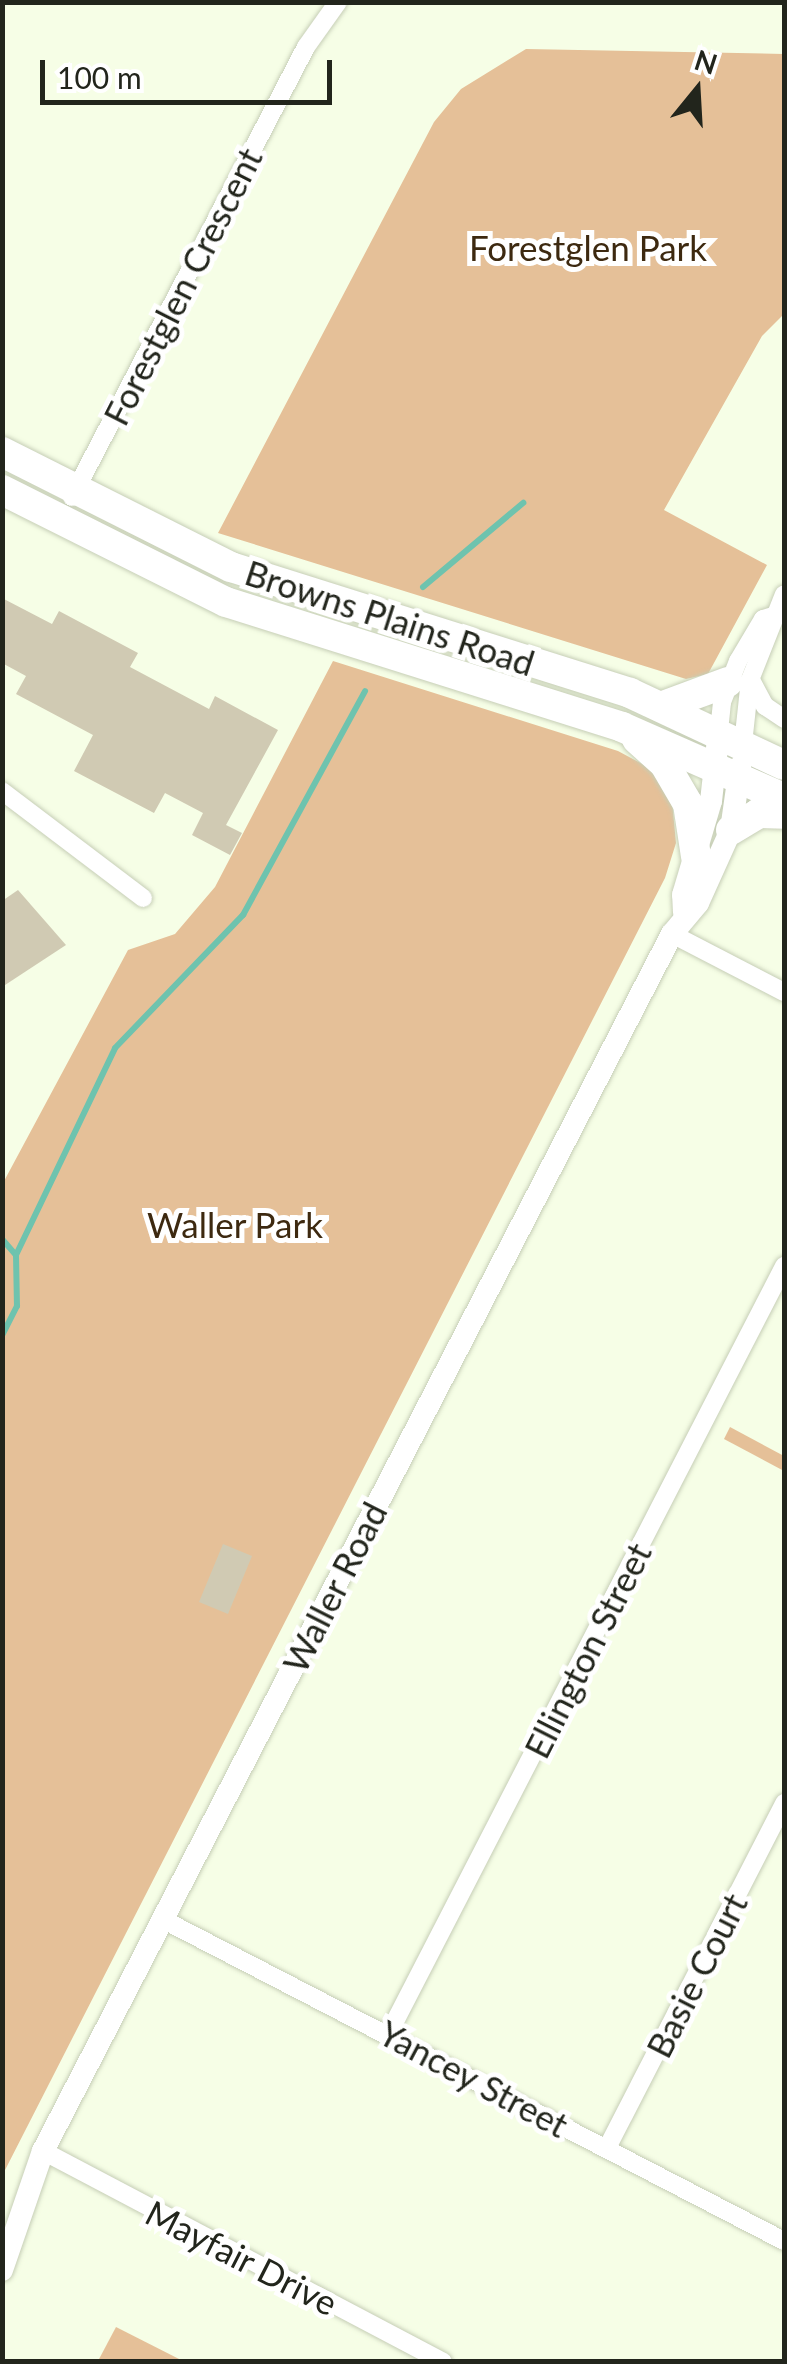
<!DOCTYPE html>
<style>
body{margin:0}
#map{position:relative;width:787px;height:2364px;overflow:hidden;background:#f6fee6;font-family:Lato,sans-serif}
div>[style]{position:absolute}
.green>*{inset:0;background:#e5c098}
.stream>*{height:6px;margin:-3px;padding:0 3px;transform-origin:3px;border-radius:3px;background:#6ec3ae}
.building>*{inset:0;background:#d0cab3}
.roads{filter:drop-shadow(0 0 2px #c6ceb6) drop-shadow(0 0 2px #c6ceb6)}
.minor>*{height:18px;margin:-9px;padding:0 9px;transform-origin:9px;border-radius:9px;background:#fff}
.tertiary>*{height:22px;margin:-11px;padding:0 11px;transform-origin:11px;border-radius:11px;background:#fff}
.primary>*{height:30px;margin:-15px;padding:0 15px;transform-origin:15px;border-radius:15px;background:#fff}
span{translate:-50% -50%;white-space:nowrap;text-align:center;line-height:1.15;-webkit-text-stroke:10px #fff;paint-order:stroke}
.park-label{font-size:35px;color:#3d2910}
.street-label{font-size:35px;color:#22251c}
.frame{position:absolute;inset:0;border:5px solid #22251c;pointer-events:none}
.north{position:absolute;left:647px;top:40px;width:100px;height:100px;-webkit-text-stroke:8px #fff;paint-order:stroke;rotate:18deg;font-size:28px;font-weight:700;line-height:40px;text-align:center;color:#22251c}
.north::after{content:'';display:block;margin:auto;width:35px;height:45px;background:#22251c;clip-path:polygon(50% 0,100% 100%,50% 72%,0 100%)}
.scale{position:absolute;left:40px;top:60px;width:292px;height:45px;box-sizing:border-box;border:5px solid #22251c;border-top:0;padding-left:12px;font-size:30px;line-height:35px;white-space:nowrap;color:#22251c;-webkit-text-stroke:8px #fff;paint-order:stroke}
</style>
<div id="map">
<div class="green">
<i style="clip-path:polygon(526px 49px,784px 54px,784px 314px,762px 336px,664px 510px,767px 565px,708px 674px,686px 679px,218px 533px,434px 122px,461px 89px)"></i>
<i style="clip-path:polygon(333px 661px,618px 751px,659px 773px,671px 790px,676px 843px,665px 878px,3px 2174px,3px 1183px,128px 950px,175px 934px,215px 887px)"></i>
<i style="clip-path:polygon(730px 1427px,784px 1456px,784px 1471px,724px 1439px)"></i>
<i style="clip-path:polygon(116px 2327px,183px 2361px,98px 2361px)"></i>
</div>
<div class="stream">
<i style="left:423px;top:587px;width:131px;rotate:-40deg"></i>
<i style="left:2px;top:1239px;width:21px;rotate:49deg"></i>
<i style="left:16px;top:1255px;width:51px;rotate:88.9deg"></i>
<i style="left:17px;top:1306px;width:34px;rotate:117deg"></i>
<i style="left:16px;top:1255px;width:229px;rotate:-64.4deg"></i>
<i style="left:115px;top:1048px;width:185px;rotate:-46.1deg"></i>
<i style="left:243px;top:915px;width:255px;rotate:-61.4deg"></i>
</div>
<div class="building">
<i style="clip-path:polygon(2px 598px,52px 624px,59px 611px,138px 653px,130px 667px,209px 709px,215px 696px,278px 730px,226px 825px,242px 833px,230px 855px,192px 835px,203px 813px,165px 793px,154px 813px,74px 771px,93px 735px,16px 694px,26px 676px,2px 663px)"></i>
<i style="clip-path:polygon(18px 890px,66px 945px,2px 987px,2px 901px)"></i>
<i style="clip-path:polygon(223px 1544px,252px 1556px,228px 1614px,199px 1602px)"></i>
</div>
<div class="roads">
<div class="minor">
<i style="left:72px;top:497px;width:507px;rotate:-62.53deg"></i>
<i style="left:306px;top:47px;width:55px;rotate:-54.6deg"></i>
<i style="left:751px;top:680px;width:30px;rotate:62deg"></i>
<i style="left:765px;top:706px;width:23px;rotate:34deg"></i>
<i style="left:719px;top:731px;width:29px;rotate:-84deg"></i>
<i style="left:722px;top:702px;width:44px;rotate:-68.7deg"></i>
<i style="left:738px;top:661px;width:49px;rotate:-59.2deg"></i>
<i style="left:763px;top:619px;width:10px;rotate:-17deg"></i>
<i style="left:743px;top:744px;width:64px;rotate:-83.8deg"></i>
<i style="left:750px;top:680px;width:92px;rotate:-68.4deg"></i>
<i style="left:2px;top:791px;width:177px;rotate:37.2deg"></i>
<i style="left:672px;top:934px;width:126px;rotate:27.4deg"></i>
<i style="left:162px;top:1919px;width:700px;rotate:27.37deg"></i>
<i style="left:389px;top:2033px;width:863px;rotate:-62.75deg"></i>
<i style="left:607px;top:2148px;width:388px;rotate:-62.8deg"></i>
<i style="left:43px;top:2151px;width:452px;rotate:27.8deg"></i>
</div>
<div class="tertiary">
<i style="left:684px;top:912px;width:17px;rotate:-93deg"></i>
<i style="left:683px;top:895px;width:98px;rotate:-73.4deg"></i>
<i style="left:711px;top:801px;width:70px;rotate:-83.5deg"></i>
<i style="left:2px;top:2270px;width:126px;rotate:-71deg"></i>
<i style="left:43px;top:2151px;width:1370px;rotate:-62.67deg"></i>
<i style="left:672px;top:934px;width:40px;rotate:-50deg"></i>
<i style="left:698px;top:903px;width:80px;rotate:-65.7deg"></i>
<i style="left:731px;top:830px;width:64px;rotate:-81.9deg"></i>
</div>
<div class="primary">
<i style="left:2px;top:452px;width:256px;rotate:26.7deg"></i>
<i style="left:231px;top:567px;width:418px;rotate:17.5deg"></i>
<i style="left:630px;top:693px;width:170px;rotate:25.1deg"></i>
<i style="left:2px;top:490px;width:250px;rotate:26.6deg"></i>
<i style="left:226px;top:602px;width:415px;rotate:17.5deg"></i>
<i style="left:622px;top:727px;width:177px;rotate:23.7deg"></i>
<i style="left:663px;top:706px;width:69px;rotate:-20.3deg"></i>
<i style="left:637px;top:739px;width:36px;rotate:42deg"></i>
<i style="left:664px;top:763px;width:48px;rotate:59.7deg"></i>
<i style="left:688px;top:804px;width:53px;rotate:81.3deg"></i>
<i style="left:731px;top:830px;width:33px;rotate:-31deg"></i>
<i style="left:759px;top:813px;width:25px;rotate:2deg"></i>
</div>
</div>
<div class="park-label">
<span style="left:588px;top:247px">Forestglen Park</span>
<span style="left:235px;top:1224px">Waller Park</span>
</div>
<div class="street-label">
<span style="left:182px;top:286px;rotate:-63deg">Forestglen Crescent</span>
<span style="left:390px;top:617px;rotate:18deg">Browns Plains Road</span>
<span style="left:334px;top:1587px;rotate:-63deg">Waller Road</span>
<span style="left:587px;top:1650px;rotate:-63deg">Ellington Street</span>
<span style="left:696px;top:1975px;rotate:-63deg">Basie Court</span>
<span style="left:474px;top:2078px;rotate:28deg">Yancey Street</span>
<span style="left:242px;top:2257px;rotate:27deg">Mayfair Drive</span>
</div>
<div class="frame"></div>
<div class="north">N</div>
<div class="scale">100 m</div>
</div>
